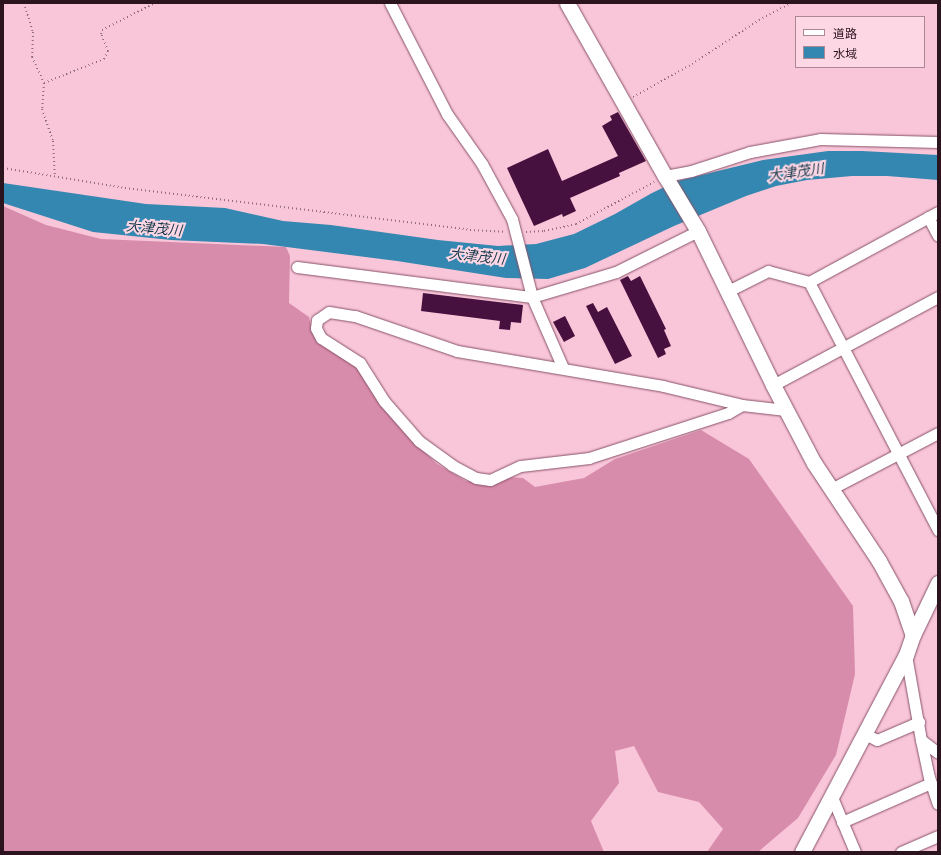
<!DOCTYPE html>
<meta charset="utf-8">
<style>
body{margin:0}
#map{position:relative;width:941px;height:855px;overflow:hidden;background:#f9c6d9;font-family:"Fira Sans","Noto Sans JP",sans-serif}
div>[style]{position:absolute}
.forest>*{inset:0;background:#d88cab}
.water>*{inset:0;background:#3487b0}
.building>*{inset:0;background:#46113f}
.path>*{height:2px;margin-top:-1px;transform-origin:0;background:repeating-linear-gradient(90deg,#906b79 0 1px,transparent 0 4px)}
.roads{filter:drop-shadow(0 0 1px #885269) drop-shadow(0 0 1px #885269)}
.street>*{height:11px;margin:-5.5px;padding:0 5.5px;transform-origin:5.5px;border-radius:5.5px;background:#fff}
.secondary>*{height:15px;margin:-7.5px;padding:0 7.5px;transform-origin:7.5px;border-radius:7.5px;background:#fff}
span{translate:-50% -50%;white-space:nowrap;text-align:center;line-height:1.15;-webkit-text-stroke:4px #fed7e5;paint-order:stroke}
.water-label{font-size:14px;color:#123749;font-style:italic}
.frame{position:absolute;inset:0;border:4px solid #2b141e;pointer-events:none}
.legend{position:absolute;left:795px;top:16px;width:130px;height:52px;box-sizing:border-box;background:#fed7e5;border:1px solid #aa8995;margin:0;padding:5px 7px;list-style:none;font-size:12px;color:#2b141e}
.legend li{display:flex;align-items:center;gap:8px;height:20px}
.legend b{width:20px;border:1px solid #aa8995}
</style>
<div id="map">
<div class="forest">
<i style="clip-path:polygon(3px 206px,46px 225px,101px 239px,286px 247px,290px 256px,289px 303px,309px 317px,314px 337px,354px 364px,405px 433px,437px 464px,466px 481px,484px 482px,490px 476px,523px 478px,535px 487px,584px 478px,615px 459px,701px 430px,749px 459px,853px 606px,855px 674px,836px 755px,798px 818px,758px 852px,707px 852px,723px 829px,699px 802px,658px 792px,634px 746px,615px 751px,619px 783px,591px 821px,604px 852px,3px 852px)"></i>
</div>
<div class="water">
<i style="clip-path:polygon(828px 151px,862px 151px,938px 155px,938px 180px,887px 176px,852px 176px,807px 180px,776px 186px,746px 196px,674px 226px,585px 268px,548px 279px,506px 278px,397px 261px,263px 244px,171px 240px,93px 232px,3px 203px,3px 183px,146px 204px,225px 208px,283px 221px,331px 225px,438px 240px,498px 246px,536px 244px,574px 234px,615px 214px,652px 193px,677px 181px,763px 160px)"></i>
</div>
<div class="building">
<i style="clip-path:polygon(618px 112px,646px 161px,619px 173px,620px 176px,570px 198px,576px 211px,563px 217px,562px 214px,534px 226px,507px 168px,548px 149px,562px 181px,618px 156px,602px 126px,612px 120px,610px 116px)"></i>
<i style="clip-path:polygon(628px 276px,631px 281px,640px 276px,666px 329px,664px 330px,671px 346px,664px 349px,666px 354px,658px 358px,620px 280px)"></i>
<i style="clip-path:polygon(423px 293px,523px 305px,521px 323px,511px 322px,510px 330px,499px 329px,500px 321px,421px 311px)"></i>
<i style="clip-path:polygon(593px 303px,598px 312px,607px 307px,632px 356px,615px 364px,586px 306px)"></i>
<i style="clip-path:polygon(565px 316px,575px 336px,564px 342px,553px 322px)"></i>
</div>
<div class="path">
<i style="left:24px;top:3px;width:30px;rotate:73deg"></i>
<i style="left:33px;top:32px;width:25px;rotate:92deg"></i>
<i style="left:32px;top:57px;width:29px;rotate:65deg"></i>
<i style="left:44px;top:83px;width:26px;rotate:94deg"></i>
<i style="left:42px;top:109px;width:34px;rotate:71deg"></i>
<i style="left:53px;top:141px;width:34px;rotate:87deg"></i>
<i style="left:44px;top:83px;width:65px;rotate:-21.8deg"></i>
<i style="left:104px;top:59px;width:9px;rotate:-63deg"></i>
<i style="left:108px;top:51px;width:18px;rotate:-112deg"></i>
<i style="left:101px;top:34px;width:4px;rotate:-76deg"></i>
<i style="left:102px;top:30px;width:59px;rotate:-27deg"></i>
<i style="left:633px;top:97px;width:68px;rotate:-29.2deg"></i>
<i style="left:692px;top:64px;width:80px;rotate:-33.3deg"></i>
<i style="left:759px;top:20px;width:36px;rotate:-28deg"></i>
<i style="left:3px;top:168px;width:124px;rotate:9.3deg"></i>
<i style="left:125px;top:188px;width:348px;rotate:6.9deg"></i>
<i style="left:470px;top:230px;width:35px;rotate:3deg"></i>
<i style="left:526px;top:232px;width:18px;rotate:-3deg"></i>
<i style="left:544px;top:231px;width:33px;rotate:-12deg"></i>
<i style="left:576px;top:224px;width:89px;rotate:-28.3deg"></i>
</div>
<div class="roads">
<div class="street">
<i style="left:390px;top:3px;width:125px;rotate:62.8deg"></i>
<i style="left:447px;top:114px;width:61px;rotate:55deg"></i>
<i style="left:482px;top:164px;width:63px;rotate:61.4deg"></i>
<i style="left:512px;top:219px;width:81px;rotate:75.6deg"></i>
<i style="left:532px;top:297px;width:77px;rotate:66.4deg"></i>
<i style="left:665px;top:176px;width:26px;rotate:-11deg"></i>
<i style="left:691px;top:171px;width:62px;rotate:-17.9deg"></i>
<i style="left:750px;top:152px;width:71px;rotate:-10.5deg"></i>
<i style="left:820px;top:139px;width:118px;rotate:1.5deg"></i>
<i style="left:928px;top:217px;width:21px;rotate:62deg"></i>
<i style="left:297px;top:267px;width:237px;rotate:7.3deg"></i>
<i style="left:532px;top:297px;width:88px;rotate:-16.6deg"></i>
<i style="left:616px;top:272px;width:92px;rotate:-26.6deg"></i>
<i style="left:809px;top:282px;width:280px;rotate:62.5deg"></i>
<i style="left:728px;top:291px;width:45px;rotate:-26.6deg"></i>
<i style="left:768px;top:271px;width:42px;rotate:15deg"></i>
<i style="left:809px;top:282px;width:147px;rotate:-28.5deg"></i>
<i style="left:773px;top:385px;width:187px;rotate:-28.1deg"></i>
<i style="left:742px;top:405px;width:16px;rotate:150deg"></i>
<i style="left:728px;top:413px;width:146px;rotate:162.1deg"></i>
<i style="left:589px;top:458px;width:69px;rotate:173.4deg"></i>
<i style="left:520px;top:466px;width:33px;rotate:155deg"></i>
<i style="left:490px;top:480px;width:14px;rotate:-172deg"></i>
<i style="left:476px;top:478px;width:27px;rotate:-152deg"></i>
<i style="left:452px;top:465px;width:41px;rotate:-144deg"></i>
<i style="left:419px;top:441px;width:53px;rotate:-131.2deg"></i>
<i style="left:384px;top:401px;width:45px;rotate:-122.3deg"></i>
<i style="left:360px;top:363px;width:46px;rotate:-147.3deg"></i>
<i style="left:321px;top:338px;width:11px;rotate:-117deg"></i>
<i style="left:316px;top:328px;width:8px;rotate:-83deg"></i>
<i style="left:317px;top:320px;width:14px;rotate:-34deg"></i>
<i style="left:329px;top:312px;width:26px;rotate:9deg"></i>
<i style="left:355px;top:316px;width:108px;rotate:18.9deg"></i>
<i style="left:457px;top:351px;width:209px;rotate:9.6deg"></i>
<i style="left:663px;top:386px;width:81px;rotate:13.5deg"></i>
<i style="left:742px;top:405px;width:44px;rotate:6.5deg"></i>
<i style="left:831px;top:489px;width:121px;rotate:-27.6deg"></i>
<i style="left:906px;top:655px;width:86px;rotate:80deg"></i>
<i style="left:921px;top:740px;width:21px;rotate:37deg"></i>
<i style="left:865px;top:734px;width:13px;rotate:27deg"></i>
<i style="left:877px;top:740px;width:46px;rotate:-23.2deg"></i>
<i style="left:921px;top:740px;width:38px;rotate:78deg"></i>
<i style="left:929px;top:777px;width:28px;rotate:72deg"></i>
<i style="left:832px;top:797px;width:60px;rotate:67.3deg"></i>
<i style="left:842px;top:822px;width:97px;rotate:-23.7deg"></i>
<i style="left:901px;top:852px;width:40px;rotate:-23.4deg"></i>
</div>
<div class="secondary">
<i style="left:567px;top:3px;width:199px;rotate:60.5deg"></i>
<i style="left:665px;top:176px;width:64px;rotate:59deg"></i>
<i style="left:698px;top:231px;width:171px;rotate:64deg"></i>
<i style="left:773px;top:385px;width:88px;rotate:62.3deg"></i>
<i style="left:814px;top:463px;width:118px;rotate:56.4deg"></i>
<i style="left:879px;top:561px;width:46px;rotate:61.2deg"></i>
<i style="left:901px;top:601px;width:36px;rotate:71deg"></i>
<i style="left:802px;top:852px;width:223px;rotate:-62.2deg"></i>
<i style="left:906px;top:655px;width:21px;rotate:-71deg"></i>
<i style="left:913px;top:635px;width:58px;rotate:-64.3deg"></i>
</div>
</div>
<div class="water-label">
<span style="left:796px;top:173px;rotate:-8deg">大津茂川</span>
<span style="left:154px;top:229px;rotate:5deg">大津茂川</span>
<span style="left:477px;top:257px;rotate:6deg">大津茂川</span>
</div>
<div class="frame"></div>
<ul class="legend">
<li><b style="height:5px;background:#fff"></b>道路</li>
<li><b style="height:11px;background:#3487b0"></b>水域</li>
</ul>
</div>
